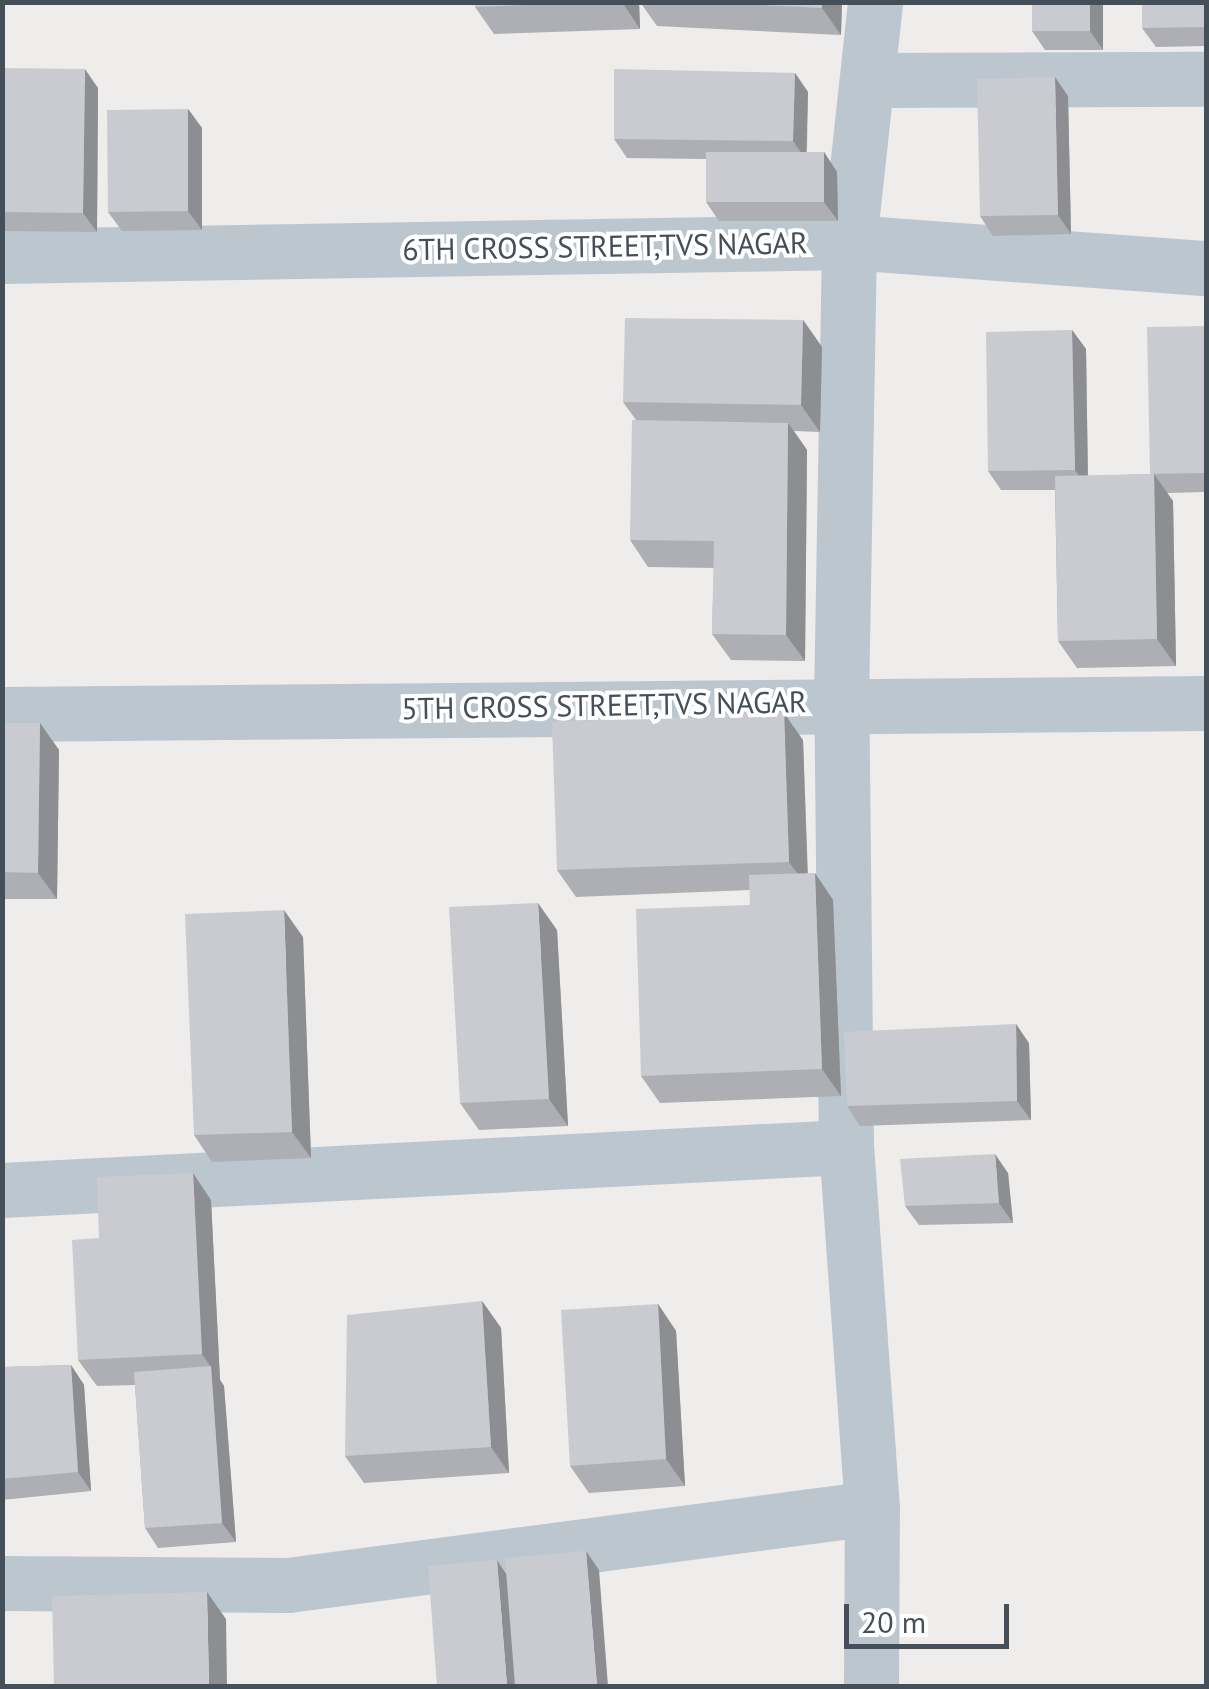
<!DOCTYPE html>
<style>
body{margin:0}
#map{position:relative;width:1209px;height:1689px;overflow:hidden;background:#efecec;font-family:"PT Sans",sans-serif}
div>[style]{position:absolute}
.street>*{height:55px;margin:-27.5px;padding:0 27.5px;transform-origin:27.5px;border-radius:27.5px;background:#bcc6cf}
.wall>*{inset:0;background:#adafb4}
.shaded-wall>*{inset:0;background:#8d8e92}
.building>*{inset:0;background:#c9cbd1}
span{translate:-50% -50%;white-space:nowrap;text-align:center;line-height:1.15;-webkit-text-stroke:8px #fff;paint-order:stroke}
.street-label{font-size:30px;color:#444f5a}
.frame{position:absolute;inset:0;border:5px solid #444f5a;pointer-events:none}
.scale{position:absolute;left:844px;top:1604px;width:165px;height:45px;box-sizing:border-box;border:5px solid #444f5a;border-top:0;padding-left:12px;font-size:30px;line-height:35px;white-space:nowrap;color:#444f5a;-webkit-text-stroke:8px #fff;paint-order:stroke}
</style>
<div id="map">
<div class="street">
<i style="left:873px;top:80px;width:333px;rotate:-0.2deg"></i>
<i style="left:2px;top:256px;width:847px;rotate:-0.95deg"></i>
<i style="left:849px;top:242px;width:358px;rotate:4.2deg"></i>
<i style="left:2px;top:714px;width:1204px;rotate:-0.52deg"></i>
<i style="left:2px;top:1190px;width:845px;rotate:-2.92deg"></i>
<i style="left:2px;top:1583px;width:286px;rotate:0.4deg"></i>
<i style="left:288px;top:1585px;width:589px;rotate:-7.51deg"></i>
<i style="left:871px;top:1686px;width:178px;rotate:-89.7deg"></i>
<i style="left:872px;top:1508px;width:362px;rotate:-94.1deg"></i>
<i style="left:846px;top:1147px;width:445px;rotate:-90.6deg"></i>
<i style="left:841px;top:702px;width:460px;rotate:-89deg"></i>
<i style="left:849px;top:242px;width:241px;rotate:-83.8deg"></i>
</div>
<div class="wall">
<i style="clip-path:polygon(475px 2px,639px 2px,640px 29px,494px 34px,475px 7px)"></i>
<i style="clip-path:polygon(640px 2px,842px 2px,841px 35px,657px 26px)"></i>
<i style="clip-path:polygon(1103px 2px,1103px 50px,1045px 50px,1032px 31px)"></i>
<i style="clip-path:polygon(1206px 2px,1206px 46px,1156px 47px,1142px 28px)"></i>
<i style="clip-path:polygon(2px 68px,98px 88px,97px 232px,4px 231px,2px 229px)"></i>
<i style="clip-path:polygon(795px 73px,808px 92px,807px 152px,824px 152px,837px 172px,838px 221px,719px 221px,706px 202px,706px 159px,627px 158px,614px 139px)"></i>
<i style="clip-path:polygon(1068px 96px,1071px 234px,993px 236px,980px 216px)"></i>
<i style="clip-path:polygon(188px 109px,202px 128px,202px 230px,122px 231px,108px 212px)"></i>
<i style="clip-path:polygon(803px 320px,822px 347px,820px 432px,794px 431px,807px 450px,805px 661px,731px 660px,712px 634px,714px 568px,648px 567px,630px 540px,636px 420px,623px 402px)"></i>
<i style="clip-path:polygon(1206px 326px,1206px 492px,1167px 493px,1173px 501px,1176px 666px,1077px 668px,1058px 641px,1055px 490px,1001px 490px,988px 471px,1072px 330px,1086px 349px,1088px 476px,1151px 474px)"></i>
<i style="clip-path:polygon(2px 723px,40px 723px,59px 750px,57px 899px,2px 899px)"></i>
<i style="clip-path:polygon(803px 740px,808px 874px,815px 873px,833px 900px,841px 1096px,660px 1103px,641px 1076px,750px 905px,750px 890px,576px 897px,557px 870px)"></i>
<i style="clip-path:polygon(557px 930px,568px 1126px,479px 1130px,460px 1103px)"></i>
<i style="clip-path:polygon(303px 937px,311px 1158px,212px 1162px,194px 1135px)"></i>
<i style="clip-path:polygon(1029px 1043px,1031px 1120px,860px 1126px,847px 1106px)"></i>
<i style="clip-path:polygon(1008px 1173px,1013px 1223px,919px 1225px,905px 1206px)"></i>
<i style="clip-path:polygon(211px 1200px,220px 1380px,224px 1386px,236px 1542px,158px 1548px,145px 1528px,135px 1385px,97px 1386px,78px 1360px,99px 1238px)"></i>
<i style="clip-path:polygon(482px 1301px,501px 1328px,509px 1473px,364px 1483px,345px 1456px)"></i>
<i style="clip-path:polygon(658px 1304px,676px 1331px,685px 1486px,589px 1493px,570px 1466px)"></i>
<i style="clip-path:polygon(71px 1365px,84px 1385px,91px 1491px,2px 1500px,2px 1367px)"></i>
</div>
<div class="shaded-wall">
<i style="clip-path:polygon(622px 2px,639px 2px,640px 29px)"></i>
<i style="clip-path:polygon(822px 2px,842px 2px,841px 35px,822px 8px)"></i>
<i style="clip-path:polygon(1090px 2px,1103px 2px,1103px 50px,1090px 31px)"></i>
<i style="clip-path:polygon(85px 69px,98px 88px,97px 232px,83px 213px)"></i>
<i style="clip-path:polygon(795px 73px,808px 92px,806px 160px,793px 141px)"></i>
<i style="clip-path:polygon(1055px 77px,1068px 96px,1071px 234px,1058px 215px)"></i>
<i style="clip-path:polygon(188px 109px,202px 128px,202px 230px,188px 211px)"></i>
<i style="clip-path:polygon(824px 152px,837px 172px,838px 221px,824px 202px)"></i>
<i style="clip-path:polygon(803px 320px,822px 347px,820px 432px,801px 405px)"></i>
<i style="clip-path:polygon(1072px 330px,1086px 349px,1088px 489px,1075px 470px)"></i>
<i style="clip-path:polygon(788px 423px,807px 450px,805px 661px,786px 635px)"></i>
<i style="clip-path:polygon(1154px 474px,1173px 501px,1176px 666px,1157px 639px)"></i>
<i style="clip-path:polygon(784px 713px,803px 740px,808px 888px,789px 862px)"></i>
<i style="clip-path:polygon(40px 723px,59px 750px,57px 899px,38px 873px)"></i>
<i style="clip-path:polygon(815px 873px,833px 900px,841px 1096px,822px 1069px)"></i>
<i style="clip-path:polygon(538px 903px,557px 930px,568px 1126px,549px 1099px)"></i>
<i style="clip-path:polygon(284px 910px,303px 937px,311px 1158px,292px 1132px)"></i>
<i style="clip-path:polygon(1016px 1024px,1029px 1043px,1031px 1120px,1017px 1101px)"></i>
<i style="clip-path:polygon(995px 1154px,1008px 1173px,1013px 1223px,999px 1203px)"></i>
<i style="clip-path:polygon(193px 1173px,211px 1200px,220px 1380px,224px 1386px,236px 1542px,222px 1523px,211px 1367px,202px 1354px)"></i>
<i style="clip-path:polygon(482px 1301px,501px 1328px,509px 1473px,491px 1447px)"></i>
<i style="clip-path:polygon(658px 1304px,676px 1331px,685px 1486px,666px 1459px)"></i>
<i style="clip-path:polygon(71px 1365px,84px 1385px,91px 1491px,78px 1472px)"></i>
<i style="clip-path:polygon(586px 1551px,599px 1570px,608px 1686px,597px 1686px)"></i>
<i style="clip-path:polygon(497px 1560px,510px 1580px,519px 1686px,507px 1686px)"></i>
<i style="clip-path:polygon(207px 1592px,226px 1619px,227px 1686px,209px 1686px)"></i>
</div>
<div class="building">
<i style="clip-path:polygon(475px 2px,604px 2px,475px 7px)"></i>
<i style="clip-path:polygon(706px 2px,822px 2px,822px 8px)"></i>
<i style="clip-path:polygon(1032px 2px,1090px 2px,1090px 31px,1032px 31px)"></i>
<i style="clip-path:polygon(1142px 2px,1206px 2px,1206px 27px,1142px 28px)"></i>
<i style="clip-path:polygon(2px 68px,85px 69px,83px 213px,2px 212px)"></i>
<i style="clip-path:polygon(614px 69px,795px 73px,793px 141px,614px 139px)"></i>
<i style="clip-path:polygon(1055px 77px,1058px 215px,980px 216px,977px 79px)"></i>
<i style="clip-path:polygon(188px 109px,188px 211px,108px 212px,107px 110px)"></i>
<i style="clip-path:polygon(706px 152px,824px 152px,824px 202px,706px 202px)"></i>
<i style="clip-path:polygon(625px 318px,803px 320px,801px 405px,623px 402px)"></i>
<i style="clip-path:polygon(1206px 326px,1206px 473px,1150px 474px,1147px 327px)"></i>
<i style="clip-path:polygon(1072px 330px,1075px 470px,988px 471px,986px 332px)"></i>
<i style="clip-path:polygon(632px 420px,788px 423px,786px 635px,712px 634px,714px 541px,630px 540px)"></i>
<i style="clip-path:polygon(1154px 474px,1157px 639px,1058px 641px,1055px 476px)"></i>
<i style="clip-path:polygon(784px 713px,789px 862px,557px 870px,552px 722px)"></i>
<i style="clip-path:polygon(2px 723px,40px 723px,38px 873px,2px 872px)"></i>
<i style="clip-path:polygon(815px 873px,822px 1069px,641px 1076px,636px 909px,750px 905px,749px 875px)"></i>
<i style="clip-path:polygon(538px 903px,549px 1099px,460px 1103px,449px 907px)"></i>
<i style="clip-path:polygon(284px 910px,292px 1132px,194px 1135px,185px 914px)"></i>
<i style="clip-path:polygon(1016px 1024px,1017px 1101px,847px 1106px,844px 1032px)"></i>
<i style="clip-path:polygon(995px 1154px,999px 1203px,905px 1206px,900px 1159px)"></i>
<i style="clip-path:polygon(193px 1173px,202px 1354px,78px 1360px,72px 1240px,99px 1238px,97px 1177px)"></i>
<i style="clip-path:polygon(482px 1301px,491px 1447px,345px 1456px,347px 1315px)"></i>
<i style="clip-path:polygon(658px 1304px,666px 1459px,570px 1466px,561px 1310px)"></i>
<i style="clip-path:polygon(71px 1365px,78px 1472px,2px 1479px,2px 1367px)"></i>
<i style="clip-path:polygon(211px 1366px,222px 1523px,145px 1528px,134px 1372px)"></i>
<i style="clip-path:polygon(586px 1551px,597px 1686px,515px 1686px,505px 1558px)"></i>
<i style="clip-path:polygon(497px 1560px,507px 1686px,437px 1686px,428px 1566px)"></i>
<i style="clip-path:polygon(207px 1592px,209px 1686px,54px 1686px,52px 1596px)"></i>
</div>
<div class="street-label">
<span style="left:605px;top:246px;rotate:-1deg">6TH CROSS STREET,TVS NAGAR</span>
<span style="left:604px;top:705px;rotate:-1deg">5TH CROSS STREET,TVS NAGAR</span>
</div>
<div class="frame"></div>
<div class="scale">20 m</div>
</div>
